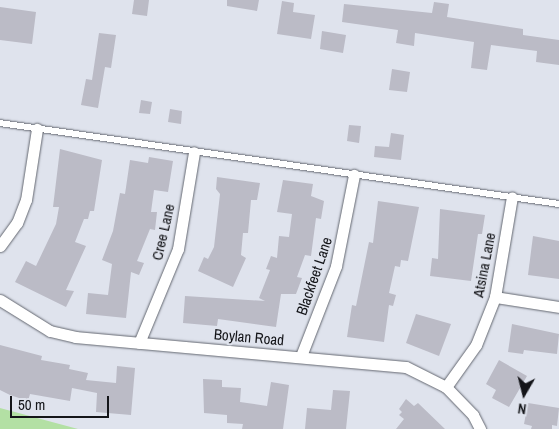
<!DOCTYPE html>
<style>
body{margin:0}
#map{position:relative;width:559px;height:429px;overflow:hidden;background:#dfe3ed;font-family:"Archivo Narrow",sans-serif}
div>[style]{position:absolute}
.green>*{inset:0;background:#b3e0a4}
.building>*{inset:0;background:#bbbbc6}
.roads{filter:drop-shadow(0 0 1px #636770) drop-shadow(0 0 1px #636770)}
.service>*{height:5.5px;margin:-2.75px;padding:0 2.75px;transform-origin:2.75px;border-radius:2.75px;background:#fff}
.minor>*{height:11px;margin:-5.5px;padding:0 5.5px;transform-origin:5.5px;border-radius:5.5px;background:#fff}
span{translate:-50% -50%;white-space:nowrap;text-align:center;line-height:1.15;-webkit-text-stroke:4px #dfe3ed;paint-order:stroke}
.street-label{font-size:15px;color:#141519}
.north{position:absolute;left:499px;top:369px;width:50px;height:50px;-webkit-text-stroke:4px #dfe3ed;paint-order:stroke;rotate:188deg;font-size:14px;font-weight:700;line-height:20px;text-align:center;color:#141519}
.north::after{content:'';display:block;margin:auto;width:18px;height:22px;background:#141519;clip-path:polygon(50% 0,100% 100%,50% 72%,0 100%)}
.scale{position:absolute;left:10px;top:396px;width:99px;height:22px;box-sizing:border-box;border:2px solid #141519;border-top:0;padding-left:6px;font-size:15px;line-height:18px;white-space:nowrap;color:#141519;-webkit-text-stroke:4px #dfe3ed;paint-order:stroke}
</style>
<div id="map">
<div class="green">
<i style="clip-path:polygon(0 408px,78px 429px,0 429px)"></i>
</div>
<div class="building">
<i style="clip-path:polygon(134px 0,149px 0,147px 16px,132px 14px)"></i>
<i style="clip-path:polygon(227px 0,259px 0,257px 11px,227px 6px)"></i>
<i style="clip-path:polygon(282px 1px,294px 3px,293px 12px,315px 15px,311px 39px,277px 34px)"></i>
<i style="clip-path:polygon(434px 2px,449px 4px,447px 17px,523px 29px,523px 35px,559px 40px,559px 65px,536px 62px,537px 51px,491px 45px,487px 70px,471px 68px,474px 42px,415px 33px,414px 46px,396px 43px,398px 30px,342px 22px,344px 4px,432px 13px)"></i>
<i style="clip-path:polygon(0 7px,36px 12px,32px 44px,0 40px)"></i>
<i style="clip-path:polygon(322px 31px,346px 35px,343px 53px,320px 49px)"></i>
<i style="clip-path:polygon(99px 33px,116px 35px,111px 68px,105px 67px,98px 108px,81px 105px,86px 79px,92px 80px)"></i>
<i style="clip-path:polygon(392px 69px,410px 72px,407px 92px,389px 90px)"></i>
<i style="clip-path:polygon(141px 100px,152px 102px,150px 114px,139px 113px)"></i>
<i style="clip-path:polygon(170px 109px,182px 111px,181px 124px,168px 122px)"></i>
<i style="clip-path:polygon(349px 125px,361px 126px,359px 143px,347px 141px)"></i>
<i style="clip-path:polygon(391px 133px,404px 135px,401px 160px,374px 157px,375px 146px,389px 147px)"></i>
<i style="clip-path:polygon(60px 149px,102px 160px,94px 211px,90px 211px,88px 219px,84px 219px,75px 242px,86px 246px,66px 290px,74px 291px,66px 307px,15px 282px,26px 261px,36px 266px,56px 224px,59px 207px,53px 207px)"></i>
<i style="clip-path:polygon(149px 157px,173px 161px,168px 192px,154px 190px,151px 212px,157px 212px,155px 230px,150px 229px,137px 261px,144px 263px,139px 275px,131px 272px,126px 318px,86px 314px,88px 293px,108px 295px,112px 264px,102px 260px,113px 231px,120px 193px,125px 194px,130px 160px,148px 163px)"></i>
<i style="clip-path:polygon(217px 177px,260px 183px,257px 200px,251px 200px,248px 233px,243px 233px,241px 255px,246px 258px,233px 287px,198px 271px,204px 257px,208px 259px,214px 247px,220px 194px,216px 189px)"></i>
<i style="clip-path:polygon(283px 180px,313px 184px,311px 196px,324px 201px,321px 219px,316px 218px,311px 256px,305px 255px,297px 277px,302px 278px,296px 294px,281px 294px,276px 327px,218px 319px,217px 326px,183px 323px,185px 296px,265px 301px,259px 298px,270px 270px,266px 269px,271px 256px,277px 258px,279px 236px,289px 237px,292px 214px,277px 212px)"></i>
<i style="clip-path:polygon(378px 201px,419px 207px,408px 261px,401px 260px,400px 267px,395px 266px,389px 293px,396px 295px,393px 306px,389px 305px,384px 342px,347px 337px,352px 305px,356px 306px,369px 242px,373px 243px)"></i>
<i style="clip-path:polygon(440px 209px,485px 215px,482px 234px,478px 234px,471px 281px,430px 276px,432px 258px,438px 259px)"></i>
<i style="clip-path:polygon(533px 236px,559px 241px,559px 279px,528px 275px)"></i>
<i style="clip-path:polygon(416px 314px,451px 324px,439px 356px,406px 343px)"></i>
<i style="clip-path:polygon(512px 324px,559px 334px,557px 354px,524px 350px,523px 354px,508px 352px)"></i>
<i style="clip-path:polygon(0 345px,42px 356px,41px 360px,70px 365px,69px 369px,88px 373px,86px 380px,116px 383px,117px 366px,135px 368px,131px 415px,96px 412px,97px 393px,72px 388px,70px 401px,30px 394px,28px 401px,10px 395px,0 390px)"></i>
<i style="clip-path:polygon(499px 360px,527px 376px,509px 407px,492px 398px,496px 390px,486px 384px)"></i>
<i style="clip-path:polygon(203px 379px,222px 380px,222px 387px,241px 388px,240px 402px,267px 406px,271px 382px,289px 385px,283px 429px,242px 429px,243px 424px,227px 423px,227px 415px,204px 413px)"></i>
<i style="clip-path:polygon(333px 390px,350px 391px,346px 429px,305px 429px,307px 408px,331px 410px)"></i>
<i style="clip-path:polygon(406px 399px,414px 406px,418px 403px,445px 429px,396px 429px,404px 419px,399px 415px,402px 412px,399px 409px)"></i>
<i style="clip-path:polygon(528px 403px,559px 408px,557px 426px,552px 425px,552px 429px,531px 429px,532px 426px,524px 424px)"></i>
</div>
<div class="roads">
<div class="service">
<i style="left:0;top:123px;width:565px;rotate:8.24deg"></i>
</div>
<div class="minor">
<i style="left:0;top:246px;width:29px;rotate:-54deg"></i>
<i style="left:17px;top:223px;width:25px;rotate:-69deg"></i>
<i style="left:26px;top:200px;width:72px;rotate:-81.2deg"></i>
<i style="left:495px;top:297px;width:65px;rotate:8.9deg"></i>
<i style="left:0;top:300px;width:59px;rotate:31.8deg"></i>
<i style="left:50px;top:331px;width:26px;rotate:13deg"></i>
<i style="left:75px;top:337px;width:332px;rotate:5.2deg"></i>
<i style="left:406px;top:367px;width:45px;rotate:26.6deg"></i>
<i style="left:446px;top:387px;width:39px;rotate:46deg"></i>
<i style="left:473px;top:415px;width:16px;rotate:63deg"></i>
<i style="left:139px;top:343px;width:102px;rotate:-67.5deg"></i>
<i style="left:178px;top:249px;width:98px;rotate:-80.6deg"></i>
<i style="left:301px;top:356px;width:97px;rotate:-68.7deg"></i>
<i style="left:336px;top:266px;width:93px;rotate:-78.8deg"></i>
<i style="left:446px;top:387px;width:52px;rotate:-54.5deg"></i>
<i style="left:476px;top:345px;width:52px;rotate:-68.4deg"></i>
<i style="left:495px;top:297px;width:101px;rotate:-80.4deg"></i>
</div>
</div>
<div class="street-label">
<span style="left:163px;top:232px;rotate:-77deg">Cree Lane</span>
<span style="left:484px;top:265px;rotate:-79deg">Atsina Lane</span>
<span style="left:314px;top:276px;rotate:-71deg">Blackfeet Lane</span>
<span style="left:249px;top:337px;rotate:5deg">Boylan Road</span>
</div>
<div class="north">N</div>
<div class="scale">50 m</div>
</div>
